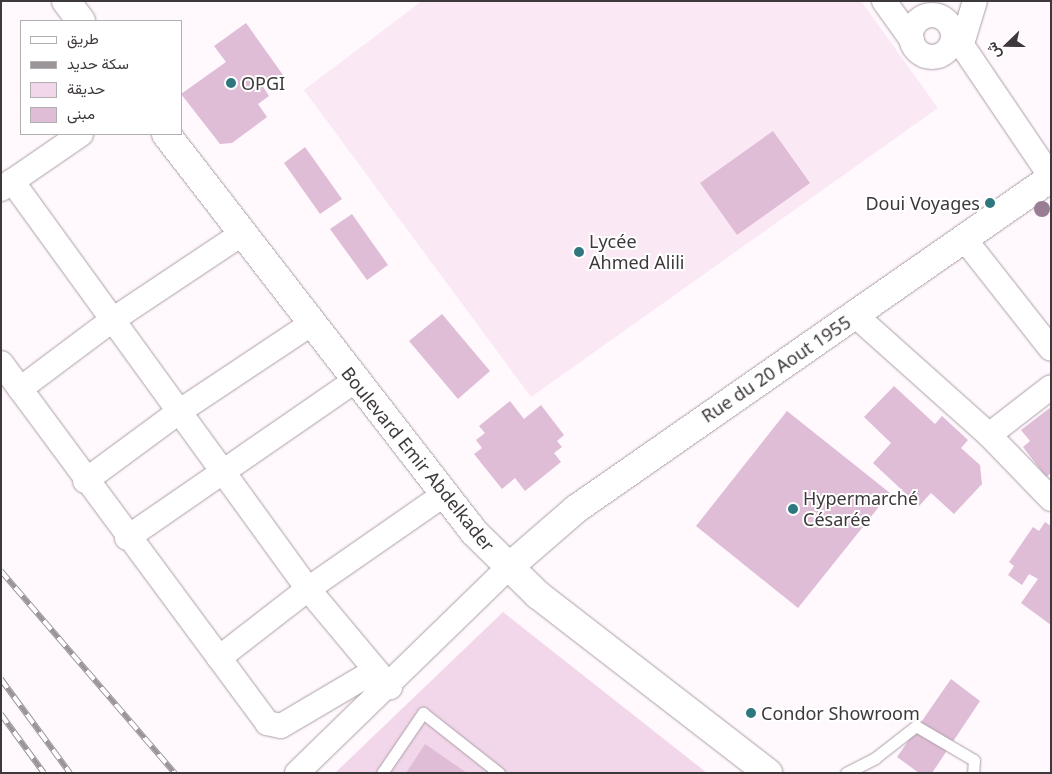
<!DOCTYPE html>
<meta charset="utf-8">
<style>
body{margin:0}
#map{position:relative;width:1052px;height:774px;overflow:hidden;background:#fff8fd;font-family:"Noto Sans",Vazirmatn,sans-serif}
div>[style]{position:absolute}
.built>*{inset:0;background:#fbe8f5}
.green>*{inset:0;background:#f2d6ea}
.building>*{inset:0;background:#dfbdd6}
.roads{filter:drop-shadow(0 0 1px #ab9fa7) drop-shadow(0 0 1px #ab9fa7)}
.lane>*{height:11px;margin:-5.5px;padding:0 5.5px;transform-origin:5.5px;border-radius:5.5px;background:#fff}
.street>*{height:24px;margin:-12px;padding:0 12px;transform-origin:12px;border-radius:12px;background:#fff}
.street>.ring{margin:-12px;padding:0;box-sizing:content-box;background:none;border:24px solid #fff;border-radius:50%}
.secondary>*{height:28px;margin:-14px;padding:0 14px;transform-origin:14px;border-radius:14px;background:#fff}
.primary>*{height:28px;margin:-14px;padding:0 14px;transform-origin:14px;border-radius:14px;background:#fff}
.rail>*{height:5.5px;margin-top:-2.75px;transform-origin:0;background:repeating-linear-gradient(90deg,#fff 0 11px,#9b9599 0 22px);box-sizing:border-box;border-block:1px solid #9b9599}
.trees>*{width:16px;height:16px;margin:-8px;border-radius:50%;background:#997e93}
.dots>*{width:14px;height:14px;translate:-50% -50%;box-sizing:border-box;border:2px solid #fff;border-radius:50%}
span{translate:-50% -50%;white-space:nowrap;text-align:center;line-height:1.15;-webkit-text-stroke:4px #fff;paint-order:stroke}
.poi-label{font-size:18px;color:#3d383b}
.left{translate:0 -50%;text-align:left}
.right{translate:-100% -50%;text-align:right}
.street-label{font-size:18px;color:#3d383b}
.frame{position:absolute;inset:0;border:2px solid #3d383b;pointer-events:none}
.legend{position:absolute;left:20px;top:20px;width:162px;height:115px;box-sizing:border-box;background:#fff;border:1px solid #b1afb1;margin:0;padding:6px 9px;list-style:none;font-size:15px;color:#3d383b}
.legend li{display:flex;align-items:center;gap:10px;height:25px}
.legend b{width:25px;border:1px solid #b1afb1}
.north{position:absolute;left:982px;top:20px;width:50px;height:50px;-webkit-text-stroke:4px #fff;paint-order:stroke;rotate:248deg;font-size:14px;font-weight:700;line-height:20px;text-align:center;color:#3d383b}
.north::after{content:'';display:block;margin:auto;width:18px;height:22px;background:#3d383b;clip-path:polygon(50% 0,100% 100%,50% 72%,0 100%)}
</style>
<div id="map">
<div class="built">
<i style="clip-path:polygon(422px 1px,861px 1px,938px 108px,531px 397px,304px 90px)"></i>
</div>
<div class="green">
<i style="clip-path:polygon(503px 612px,707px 773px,335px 773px)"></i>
</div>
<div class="building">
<i style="clip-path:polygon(246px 23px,283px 75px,262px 85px,269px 96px,258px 104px,267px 117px,232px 143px,220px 144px,181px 94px,226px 62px,214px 46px)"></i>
<i style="clip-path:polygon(773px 131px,810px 183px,737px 235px,700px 183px)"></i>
<i style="clip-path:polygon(305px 147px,342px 199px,320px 214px,284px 163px)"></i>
<i style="clip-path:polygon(352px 214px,388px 265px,367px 280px,330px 229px)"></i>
<i style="clip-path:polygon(442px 314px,490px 371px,458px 399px,409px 341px)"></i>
<i style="clip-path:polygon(894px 386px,935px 424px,942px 416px,968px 440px,961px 448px,980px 465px,982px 484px,954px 514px,931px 493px,919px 506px,873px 463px,891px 443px,864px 417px)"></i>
<i style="clip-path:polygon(510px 401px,524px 419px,541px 405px,564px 435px,557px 441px,562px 447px,554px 453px,561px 462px,525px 491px,515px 478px,502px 489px,474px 454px,482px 448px,476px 440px,485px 433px,479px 426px)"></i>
<i style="clip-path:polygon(1051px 407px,1051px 473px,1046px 477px,1023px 447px,1030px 441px,1021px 430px)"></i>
<i style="clip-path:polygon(787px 411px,890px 493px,798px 608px,696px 526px)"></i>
<i style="clip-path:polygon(1045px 522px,1051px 526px,1051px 625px,1021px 603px,1038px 579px,1029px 574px,1022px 585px,1008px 575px,1014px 566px,1009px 562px,1033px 527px,1039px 531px)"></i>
<i style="clip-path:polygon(951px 679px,980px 701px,932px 773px,919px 773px,897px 757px)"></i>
<i style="clip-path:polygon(425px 744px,467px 773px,406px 773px)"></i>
</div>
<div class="roads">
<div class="lane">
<i style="left:382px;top:773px;width:73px;rotate:-55.7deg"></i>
<i style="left:423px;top:713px;width:97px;rotate:38.3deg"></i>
<i style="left:846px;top:773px;width:33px;rotate:-27deg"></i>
<i style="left:875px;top:758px;width:52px;rotate:-38deg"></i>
<i style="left:916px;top:726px;width:67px;rotate:30.4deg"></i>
<i style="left:974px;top:760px;width:13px;rotate:94deg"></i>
</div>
<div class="street">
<i style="left:884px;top:1px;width:48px;rotate:54.3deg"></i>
<i class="ring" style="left:911px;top:15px;width:18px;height:18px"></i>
<i style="left:953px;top:32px;width:175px;rotate:55.9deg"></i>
<i style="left:961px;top:47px;width:48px;rotate:-73.1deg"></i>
<i style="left:12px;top:181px;width:504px;rotate:54.04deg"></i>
<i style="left:308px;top:589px;width:128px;rotate:50.1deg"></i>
<i style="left:1px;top:189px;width:97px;rotate:-34.5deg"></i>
<i style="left:966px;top:241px;width:137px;rotate:51.8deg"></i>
<i style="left:855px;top:315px;width:180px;rotate:41.8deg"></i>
<i style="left:989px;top:435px;width:89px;rotate:45.9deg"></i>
<i style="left:1px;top:363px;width:448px;rotate:53.5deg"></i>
<i style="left:267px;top:723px;width:14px;rotate:12deg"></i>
<i style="left:281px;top:726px;width:110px;rotate:-30.5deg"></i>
<i style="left:20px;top:389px;width:114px;rotate:-36.8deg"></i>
<i style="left:111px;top:321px;width:159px;rotate:-33.7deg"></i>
<i style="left:989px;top:435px;width:78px;rotate:-37.7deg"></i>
<i style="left:85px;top:481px;width:118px;rotate:-36.4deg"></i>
<i style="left:180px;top:411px;width:157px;rotate:-33.6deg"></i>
<i style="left:127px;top:538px;width:277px;rotate:-34.6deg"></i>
<i style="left:219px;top:658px;width:113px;rotate:-37.8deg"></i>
<i style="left:308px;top:589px;width:165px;rotate:-34.8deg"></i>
<i style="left:297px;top:773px;width:294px;rotate:-44.2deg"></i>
</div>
<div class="secondary">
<i style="left:508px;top:568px;width:90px;rotate:-40.9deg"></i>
<i style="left:576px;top:509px;width:579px;rotate:-34.87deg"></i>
</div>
<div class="primary">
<i style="left:66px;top:1px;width:25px;rotate:53deg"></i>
<i style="left:166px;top:134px;width:503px;rotate:52.26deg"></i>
<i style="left:474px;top:532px;width:90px;rotate:44.5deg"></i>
<i style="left:538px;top:595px;width:291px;rotate:37.7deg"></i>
</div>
</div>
<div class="rail">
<i style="left:1px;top:571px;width:267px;rotate:49.3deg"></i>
<i style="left:1px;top:679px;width:117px;rotate:53.7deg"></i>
<i style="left:1px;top:714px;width:73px;rotate:53.9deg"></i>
</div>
<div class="trees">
<i style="left:1042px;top:209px"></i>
</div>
<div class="dots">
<i style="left:231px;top:83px;background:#2e777f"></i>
<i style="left:990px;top:203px;background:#2e777f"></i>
<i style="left:579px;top:252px;background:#2e777f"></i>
<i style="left:793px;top:509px;background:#2e777f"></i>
<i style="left:751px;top:713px;background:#2e777f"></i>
</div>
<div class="poi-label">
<span class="left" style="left:241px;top:83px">OPGI</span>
<span class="right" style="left:980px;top:203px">Doui Voyages</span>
<span class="left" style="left:589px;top:252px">Lycée<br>Ahmed Alili</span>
<span class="left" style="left:803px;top:509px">Hypermarché<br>Césarée</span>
<span class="left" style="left:761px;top:713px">Condor Showroom</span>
</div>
<div class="street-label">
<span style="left:776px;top:369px;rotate:-34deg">Rue du 20 Aout 1955</span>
<span style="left:418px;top:459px;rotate:51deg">Boulevard Emir Abdelkader</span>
</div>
<div class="frame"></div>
<ul class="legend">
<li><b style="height:6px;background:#fff"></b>طريق</li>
<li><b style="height:6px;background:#9b9599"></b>سكة حديد</li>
<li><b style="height:14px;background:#f2d6ea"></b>حديقة</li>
<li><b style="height:14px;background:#dfbdd6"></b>مبنى</li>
</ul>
<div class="north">ش</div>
</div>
